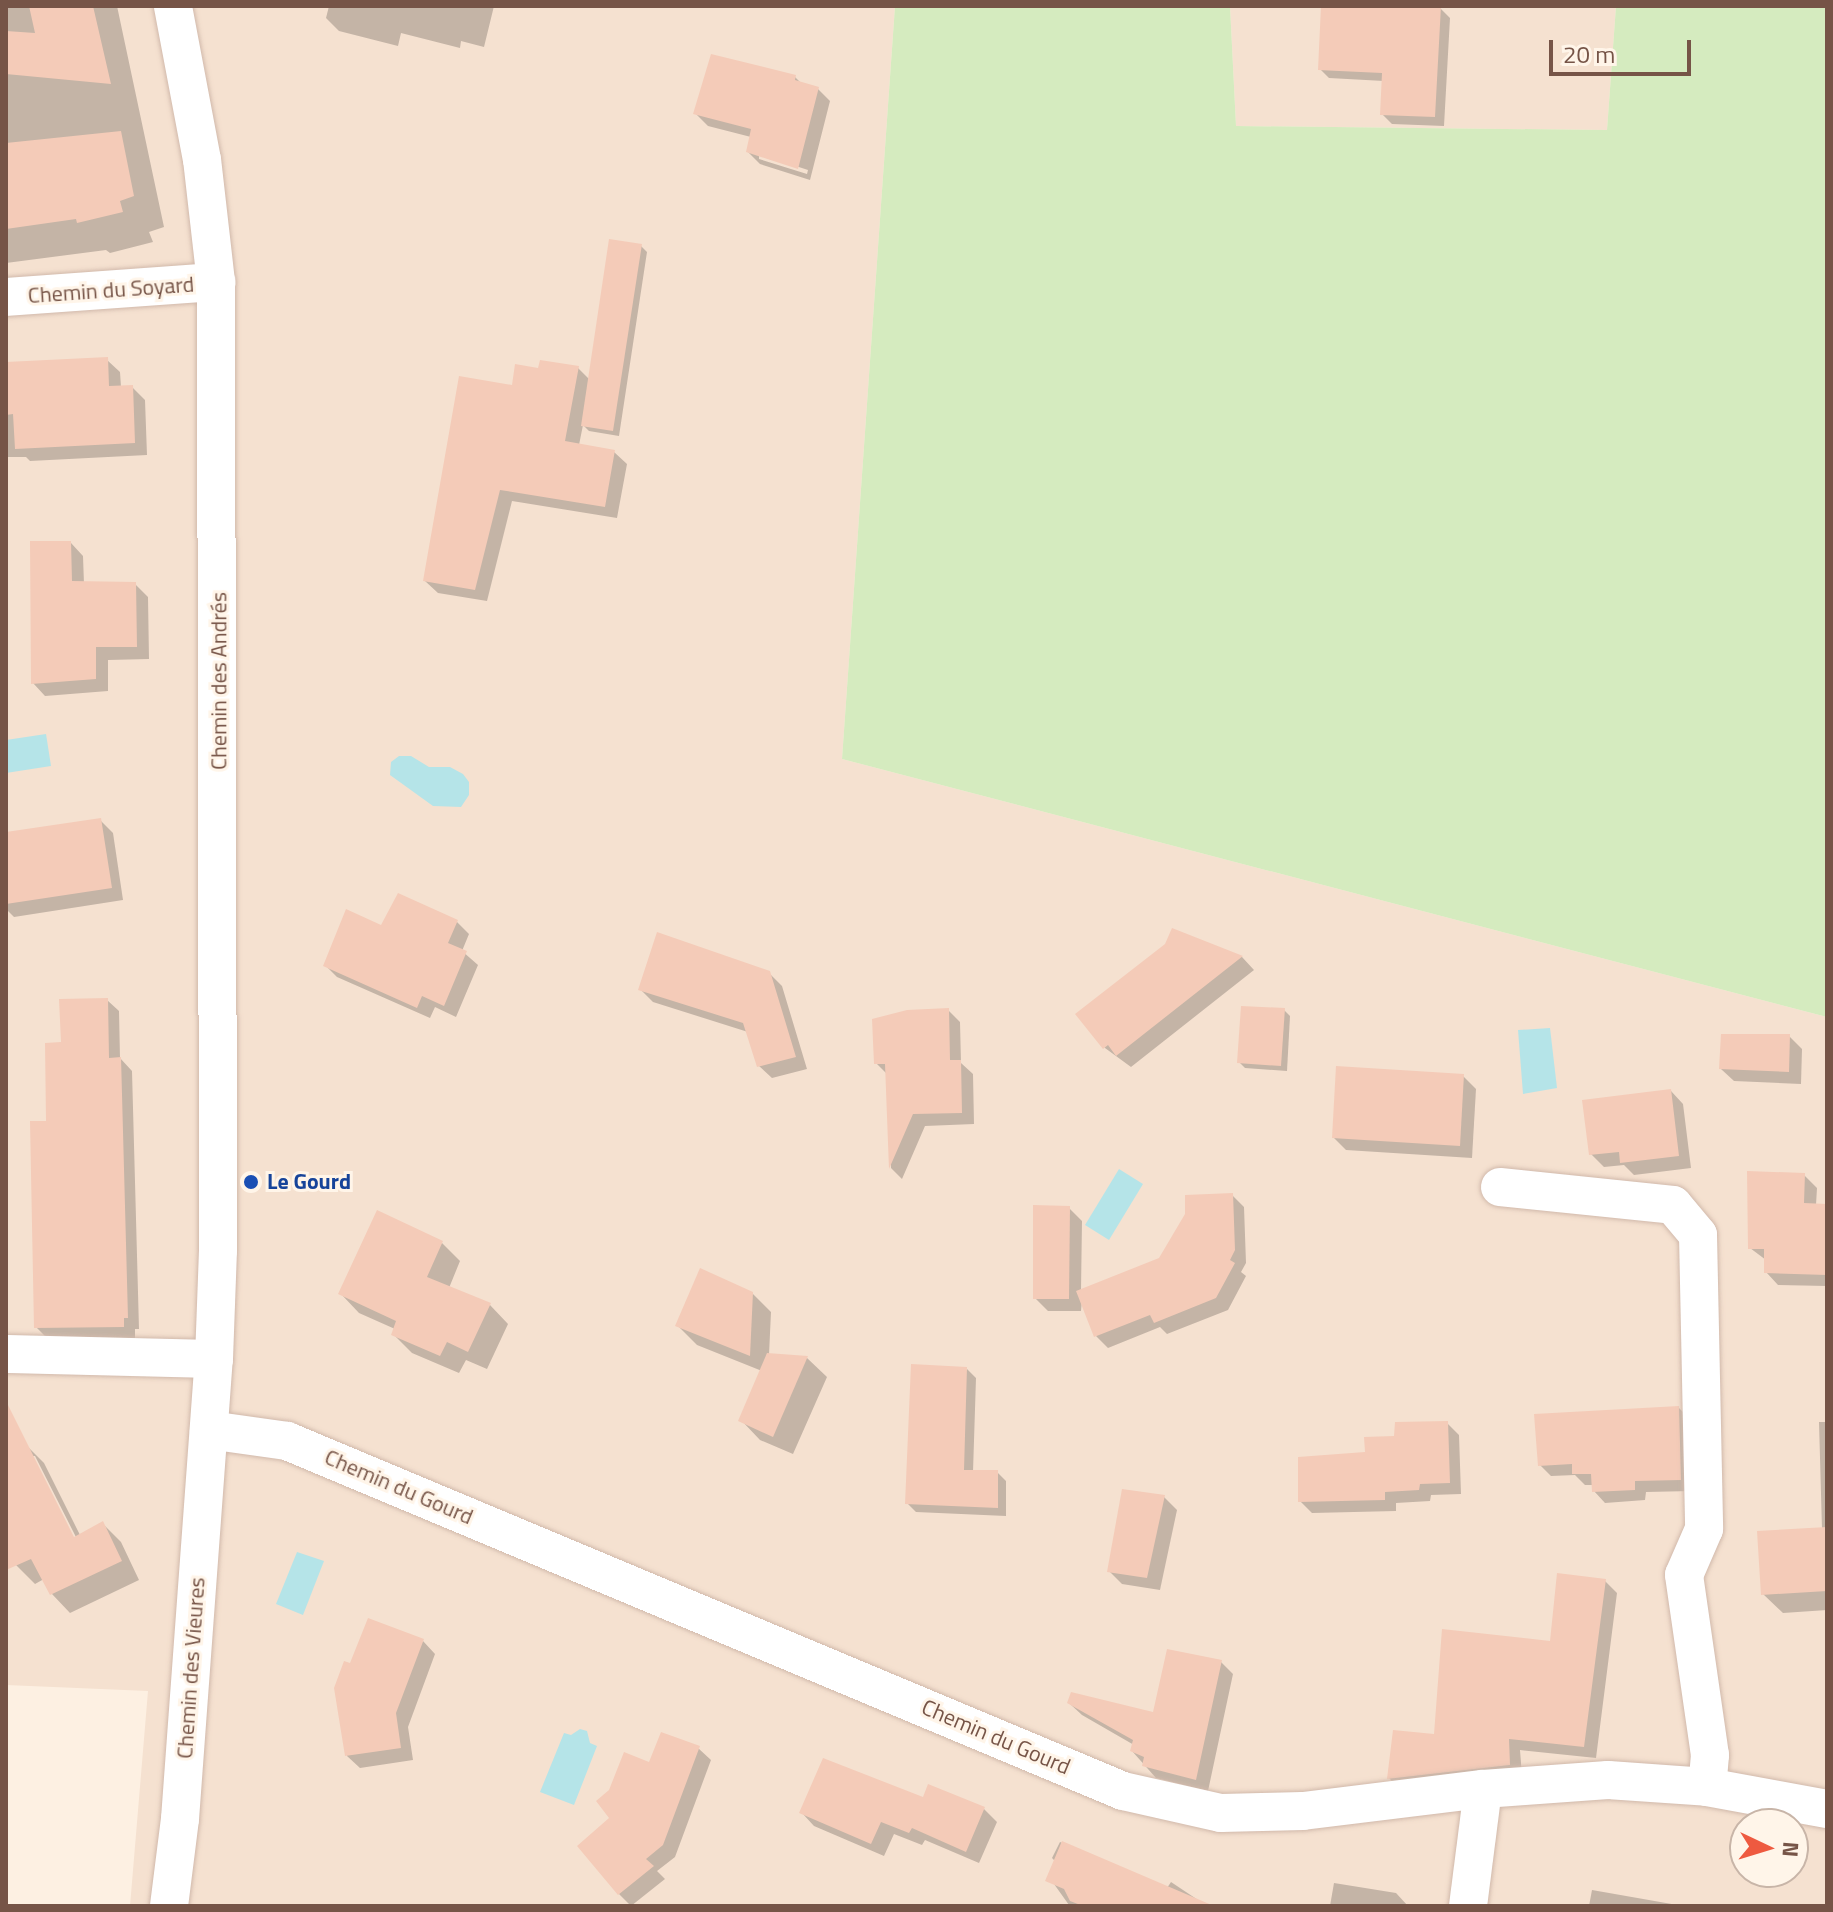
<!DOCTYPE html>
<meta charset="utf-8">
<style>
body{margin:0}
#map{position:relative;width:1833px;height:1912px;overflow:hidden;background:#fdf0e2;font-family:"Titillium Web",sans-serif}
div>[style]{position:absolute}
.residential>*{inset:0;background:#f5e1d0}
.green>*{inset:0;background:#d5ebbf}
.water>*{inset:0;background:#b5e4e8}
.shadow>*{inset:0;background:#0003}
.building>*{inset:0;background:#f4cbb8}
.roads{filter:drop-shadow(0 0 2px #d1b9ab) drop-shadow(0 0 2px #d1b9ab)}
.minor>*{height:38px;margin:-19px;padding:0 19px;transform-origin:19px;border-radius:19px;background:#fff}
.dots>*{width:22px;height:22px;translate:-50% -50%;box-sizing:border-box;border:4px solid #fff5e9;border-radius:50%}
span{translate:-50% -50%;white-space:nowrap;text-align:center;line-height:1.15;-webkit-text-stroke:6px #fff5e9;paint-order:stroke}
.street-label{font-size:22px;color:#765447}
.transit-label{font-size:22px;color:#164399;font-weight:700}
.left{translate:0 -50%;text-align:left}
.frame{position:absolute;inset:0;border:8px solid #765447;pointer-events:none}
.north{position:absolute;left:1729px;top:1808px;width:80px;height:80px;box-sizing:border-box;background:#fff5e9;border:2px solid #c8b5a8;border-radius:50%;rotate:94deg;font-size:22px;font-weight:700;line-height:32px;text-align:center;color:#765447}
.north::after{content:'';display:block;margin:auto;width:28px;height:36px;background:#ee5a40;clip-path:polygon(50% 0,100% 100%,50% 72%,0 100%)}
.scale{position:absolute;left:1549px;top:40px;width:142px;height:36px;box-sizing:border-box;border:4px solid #765447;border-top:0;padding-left:10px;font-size:24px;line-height:28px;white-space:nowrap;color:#765447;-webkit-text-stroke:6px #fff5e9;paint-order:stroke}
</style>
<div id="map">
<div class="residential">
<i style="clip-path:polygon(evenodd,6px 6px,895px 6px,842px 759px,1827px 1017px,1827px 1906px,130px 1906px,148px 1691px,6px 1685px,6px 6px,1745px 1824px,1793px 1824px,1793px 1872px,1745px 1872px,1745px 1824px)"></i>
<i style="clip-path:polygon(1230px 6px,1616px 6px,1607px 130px,1236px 126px)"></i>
</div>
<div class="green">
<i style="clip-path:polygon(895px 6px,1230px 6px,1236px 126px,1607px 130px,1616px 6px,1827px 6px,1827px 1017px,842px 759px)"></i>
</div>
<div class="water">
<i style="clip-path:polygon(46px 734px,51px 766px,6px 773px,6px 740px)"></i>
<i style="clip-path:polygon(399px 756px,411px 756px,429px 767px,450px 767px,463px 774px,469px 782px,469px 795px,461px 807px,433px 806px,390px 775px,391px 762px)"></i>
<i style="clip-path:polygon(1550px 1028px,1557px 1088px,1523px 1094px,1518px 1030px)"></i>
<i style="clip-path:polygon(1119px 1169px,1143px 1184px,1109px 1240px,1085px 1225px)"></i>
<i style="clip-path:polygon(297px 1552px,324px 1561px,303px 1615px,276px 1604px)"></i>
<i style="clip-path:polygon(580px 1729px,587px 1731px,590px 1743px,597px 1746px,574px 1805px,540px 1792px,564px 1733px,571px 1735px)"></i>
</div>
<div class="shadow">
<i style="clip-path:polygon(6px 6px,117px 6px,164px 227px,149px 232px,153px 242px,110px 253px,106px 250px,6px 263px)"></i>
<i style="clip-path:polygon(329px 6px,494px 6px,484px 47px,461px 41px,460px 48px,401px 33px,398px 46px,339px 31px,326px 18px)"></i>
<i style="clip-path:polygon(1323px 6px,1440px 8px,1450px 18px,1444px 126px,1392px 124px,1382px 114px,1384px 81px,1329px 78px,1320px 69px)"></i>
<i style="clip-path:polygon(evenodd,795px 77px,802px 84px,818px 89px,830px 101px,810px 180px,760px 164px,748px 152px,751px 137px,708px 126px,695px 113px,795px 77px,759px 154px,808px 170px,807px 174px,759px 159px,759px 154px)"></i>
<i style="clip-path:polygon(641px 246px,647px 252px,619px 436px,589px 431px,583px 425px,579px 445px,614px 452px,627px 464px,617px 518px,512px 501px,487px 601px,438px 593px,425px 581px,513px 387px,539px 370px,578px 368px,590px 380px)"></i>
<i style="clip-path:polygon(107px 360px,120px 372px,121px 387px,132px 387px,145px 400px,147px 455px,30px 461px,26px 457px,6px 457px,6px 364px)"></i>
<i style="clip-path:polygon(71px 543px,83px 556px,84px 584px,135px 584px,148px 597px,149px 659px,108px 660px,108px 691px,45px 696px,33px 683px)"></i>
<i style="clip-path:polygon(100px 820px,113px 833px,123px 900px,14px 917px,6px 909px,6px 834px)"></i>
<i style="clip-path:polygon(399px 895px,457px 922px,469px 934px,462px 951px,478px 965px,456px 1017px,435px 1007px,430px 1018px,337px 977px,325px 965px,382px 928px)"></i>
<i style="clip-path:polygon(1173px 930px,1242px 957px,1254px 970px,1131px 1067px,1105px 1048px,1078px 1014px,1167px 945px)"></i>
<i style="clip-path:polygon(658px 935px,769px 973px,782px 986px,807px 1069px,772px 1078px,759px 1066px,748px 1032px,653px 1002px,640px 989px)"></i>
<i style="clip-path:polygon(107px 1000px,119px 1011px,120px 1058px,132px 1071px,139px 1329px,135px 1329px,135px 1338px,48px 1339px,36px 1327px,48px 1123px,64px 1044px)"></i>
<i style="clip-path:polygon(948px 1010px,960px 1022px,961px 1063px,973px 1074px,974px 1124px,925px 1126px,902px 1179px,891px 1168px,888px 1075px,876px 1063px)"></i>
<i style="clip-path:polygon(1284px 1010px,1290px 1016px,1287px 1071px,1245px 1068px,1240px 1063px)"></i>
<i style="clip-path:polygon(1789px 1036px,1802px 1049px,1801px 1084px,1734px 1081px,1721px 1069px)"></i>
<i style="clip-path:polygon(1463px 1076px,1476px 1089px,1472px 1158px,1346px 1150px,1334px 1138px)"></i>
<i style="clip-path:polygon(1671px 1091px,1683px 1104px,1691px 1168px,1634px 1175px,1624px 1165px,1604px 1167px,1591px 1154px)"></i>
<i style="clip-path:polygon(1804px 1175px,1817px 1188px,1816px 1205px,1827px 1206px,1827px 1286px,1778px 1285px,1766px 1272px,1766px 1260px,1750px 1248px)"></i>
<i style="clip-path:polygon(1232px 1195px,1244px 1207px,1246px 1263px,1241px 1272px,1246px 1276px,1228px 1310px,1167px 1334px,1160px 1327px,1108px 1348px,1096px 1336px,1082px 1299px,1081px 1311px,1048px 1311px,1035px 1298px,1069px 1208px,1082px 1221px,1081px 1291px,1160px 1260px)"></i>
<i style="clip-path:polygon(442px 1243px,460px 1261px,449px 1288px,490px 1305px,508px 1324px,487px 1369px,466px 1360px,459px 1373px,412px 1353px,393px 1334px,395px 1329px,359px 1313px,341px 1294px)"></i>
<i style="clip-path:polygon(752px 1293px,771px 1312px,769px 1355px,807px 1358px,827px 1377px,793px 1454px,760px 1440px,741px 1420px,762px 1371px,697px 1345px,678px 1326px)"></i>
<i style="clip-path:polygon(967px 1369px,976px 1378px,973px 1472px,997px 1472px,1006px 1481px,1006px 1516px,916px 1512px,907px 1503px)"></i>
<i style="clip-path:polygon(1679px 1408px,1690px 1419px,1692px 1491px,1646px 1492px,1645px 1500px,1605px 1503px,1594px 1491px,1594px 1485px,1585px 1485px,1575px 1475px,1551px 1476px,1540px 1465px)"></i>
<i style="clip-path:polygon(1819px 1422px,1827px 1422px,1827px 1610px,1783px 1613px,1763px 1594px,1822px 1529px)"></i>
<i style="clip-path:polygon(1447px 1423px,1459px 1435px,1461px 1494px,1431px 1495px,1430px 1501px,1396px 1503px,1396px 1511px,1312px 1513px,1300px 1501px,1396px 1438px)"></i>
<i style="clip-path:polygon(evenodd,6px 1432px,25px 1444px,44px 1463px,80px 1535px,103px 1524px,121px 1542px,139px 1580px,70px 1613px,52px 1594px,44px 1579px,35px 1584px,16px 1565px,6px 1544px,6px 1432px,31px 1456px,35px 1456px,80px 1545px,76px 1547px,31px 1456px)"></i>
<i style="clip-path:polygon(1164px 1497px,1177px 1510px,1160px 1590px,1122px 1584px,1109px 1571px)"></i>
<i style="clip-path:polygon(1605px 1581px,1617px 1593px,1596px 1758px,1520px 1750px,1522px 1776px,1401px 1790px,1389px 1778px,1552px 1643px)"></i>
<i style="clip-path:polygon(423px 1641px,435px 1654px,408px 1727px,413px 1760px,360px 1768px,347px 1756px,352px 1665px)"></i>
<i style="clip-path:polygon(1221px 1662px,1233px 1674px,1208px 1791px,1156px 1778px,1132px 1751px,1134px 1745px,1082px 1715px,1069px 1703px,1155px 1715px)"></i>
<i style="clip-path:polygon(698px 1748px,711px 1760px,675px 1857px,657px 1871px,665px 1879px,631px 1906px,619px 1894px,612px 1818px,650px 1764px)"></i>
<i style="clip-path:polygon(924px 1799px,984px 1809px,997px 1822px,979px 1863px,925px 1840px,922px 1845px,894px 1834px,884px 1856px,814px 1826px,802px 1813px)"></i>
<i style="clip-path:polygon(1060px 1842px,1167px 1888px,1171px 1882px,1207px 1906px,1069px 1905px,1049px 1877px,1055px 1861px,1052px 1858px)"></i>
<i style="clip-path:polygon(1334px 1883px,1396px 1893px,1408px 1906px,1330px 1906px)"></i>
<i style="clip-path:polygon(1592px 1890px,1683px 1906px,1589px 1906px)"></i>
</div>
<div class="building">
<i style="clip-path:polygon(29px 6px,93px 6px,111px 84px,6px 74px,6px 31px,35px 33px)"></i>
<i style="clip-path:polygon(1321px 6px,1441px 6px,1435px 117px,1380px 115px,1382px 73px,1318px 70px)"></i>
<i style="clip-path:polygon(711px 54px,796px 75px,795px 80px,819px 87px,798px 169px,746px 152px,751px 129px,693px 114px)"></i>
<i style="clip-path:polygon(121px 131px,134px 196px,120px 201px,123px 212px,77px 223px,76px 219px,6px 229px,6px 143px)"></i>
<i style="clip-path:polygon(609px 239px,642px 244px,613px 431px,581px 426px)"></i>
<i style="clip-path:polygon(108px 357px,109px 386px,133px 385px,135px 443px,15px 449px,13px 414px,6px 415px,6px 362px)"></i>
<i style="clip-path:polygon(540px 360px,579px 366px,565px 441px,615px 450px,605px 507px,500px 490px,475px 590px,423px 581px,459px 376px,512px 385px,515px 364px,538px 368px)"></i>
<i style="clip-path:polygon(30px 541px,71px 541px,72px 581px,136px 582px,137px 647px,96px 647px,96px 679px,31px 684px)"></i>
<i style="clip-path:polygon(101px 818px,112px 888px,6px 904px,6px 832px)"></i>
<i style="clip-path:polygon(398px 893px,458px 920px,448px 943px,467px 951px,444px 1006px,422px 996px,417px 1008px,323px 966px,346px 909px,381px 925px)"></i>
<i style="clip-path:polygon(1172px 928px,1243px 956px,1116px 1056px,1108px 1045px,1103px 1049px,1075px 1014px,1165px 944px)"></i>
<i style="clip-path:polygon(657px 932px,770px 971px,796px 1057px,757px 1067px,743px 1023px,638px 990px)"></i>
<i style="clip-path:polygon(108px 998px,109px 1058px,121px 1057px,128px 1318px,124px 1318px,124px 1327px,34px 1328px,30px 1121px,46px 1121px,45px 1043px,61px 1042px,59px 999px)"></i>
<i style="clip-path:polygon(1241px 1006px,1285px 1008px,1281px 1066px,1237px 1063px)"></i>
<i style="clip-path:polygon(949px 1008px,950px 1060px,961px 1060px,962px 1113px,913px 1114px,889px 1169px,885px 1064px,874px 1064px,872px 1019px,907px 1010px)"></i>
<i style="clip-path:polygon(1721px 1034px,1790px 1034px,1789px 1072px,1719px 1069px)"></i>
<i style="clip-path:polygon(1336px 1066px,1464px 1074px,1460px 1146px,1332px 1138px)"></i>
<i style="clip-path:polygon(1671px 1089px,1679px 1156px,1620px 1163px,1619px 1152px,1589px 1155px,1582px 1100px)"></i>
<i style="clip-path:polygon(1747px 1171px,1805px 1173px,1804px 1203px,1827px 1204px,1827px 1275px,1764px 1273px,1764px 1249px,1748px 1249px)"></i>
<i style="clip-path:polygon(1233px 1193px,1235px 1250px,1230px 1260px,1235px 1263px,1216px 1298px,1154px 1323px,1150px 1315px,1094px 1337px,1076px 1291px,1159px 1258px,1185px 1214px,1185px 1195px)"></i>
<i style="clip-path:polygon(1033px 1205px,1070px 1206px,1069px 1299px,1033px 1299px)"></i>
<i style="clip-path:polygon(377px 1210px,443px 1241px,427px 1277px,491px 1303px,468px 1352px,447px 1342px,440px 1356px,391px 1335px,396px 1321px,338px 1294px)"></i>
<i style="clip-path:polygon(700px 1268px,753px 1292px,750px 1356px,675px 1326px)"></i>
<i style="clip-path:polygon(767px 1353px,808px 1356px,773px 1437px,738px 1421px)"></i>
<i style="clip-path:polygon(911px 1364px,967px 1367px,964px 1470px,998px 1470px,998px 1508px,905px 1504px)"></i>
<i style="clip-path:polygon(6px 1401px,74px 1537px,103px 1521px,122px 1561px,50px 1595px,31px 1559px,6px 1570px)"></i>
<i style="clip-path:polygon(1679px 1406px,1681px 1480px,1635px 1481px,1635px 1490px,1592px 1492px,1591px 1474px,1572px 1474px,1572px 1464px,1538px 1466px,1534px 1414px)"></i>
<i style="clip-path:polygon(1448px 1421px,1450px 1483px,1420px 1484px,1419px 1490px,1385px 1492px,1385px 1500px,1298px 1502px,1298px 1457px,1365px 1452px,1364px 1437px,1394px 1436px,1395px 1422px)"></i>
<i style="clip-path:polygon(1122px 1489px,1165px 1495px,1147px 1578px,1107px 1572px)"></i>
<i style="clip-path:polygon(1827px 1527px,1827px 1591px,1761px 1595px,1757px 1531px)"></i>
<i style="clip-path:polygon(1557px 1573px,1606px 1579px,1584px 1747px,1509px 1739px,1510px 1765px,1387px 1779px,1393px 1730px,1434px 1734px,1442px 1629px,1550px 1641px)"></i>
<i style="clip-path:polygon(368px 1618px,424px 1639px,396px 1713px,401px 1748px,345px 1756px,334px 1688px,344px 1661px,350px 1663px)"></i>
<i style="clip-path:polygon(1167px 1649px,1222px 1660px,1196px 1780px,1142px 1766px,1144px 1757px,1130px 1751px,1133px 1740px,1067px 1703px,1071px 1692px,1153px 1712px)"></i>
<i style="clip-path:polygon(661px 1732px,700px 1746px,663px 1845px,646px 1859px,654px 1866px,618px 1895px,577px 1846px,609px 1818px,596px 1801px,609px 1790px,624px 1752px,649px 1762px)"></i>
<i style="clip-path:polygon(823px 1758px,923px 1797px,928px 1784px,985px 1807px,966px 1852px,912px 1828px,909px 1833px,881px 1822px,871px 1844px,799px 1813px)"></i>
<i style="clip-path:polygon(1062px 1841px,1214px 1906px,1083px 1906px,1070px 1901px,1064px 1889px,1045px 1881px)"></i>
</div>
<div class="roads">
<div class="minor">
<i style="left:6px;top:297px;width:211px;rotate:-4.1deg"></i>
<i style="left:1500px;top:1187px;width:174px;rotate:5.9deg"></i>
<i style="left:1673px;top:1205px;width:39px;rotate:50deg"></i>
<i style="left:1698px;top:1235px;width:294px;rotate:88.8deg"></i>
<i style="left:1704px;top:1529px;width:50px;rotate:113.5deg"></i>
<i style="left:1684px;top:1575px;width:182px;rotate:81.8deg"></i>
<i style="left:1710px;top:1755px;width:32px;rotate:95deg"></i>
<i style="left:6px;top:1354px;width:208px;rotate:1.4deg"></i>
<i style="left:209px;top:1430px;width:79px;rotate:8deg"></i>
<i style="left:287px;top:1441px;width:906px;rotate:22.72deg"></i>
<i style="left:1123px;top:1791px;width:100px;rotate:12.7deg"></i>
<i style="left:1221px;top:1813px;width:82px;rotate:-1.4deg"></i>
<i style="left:1303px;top:1811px;width:181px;rotate:-7deg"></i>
<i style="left:1483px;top:1789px;width:125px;rotate:-4.1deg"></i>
<i style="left:1608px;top:1780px;width:99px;rotate:4deg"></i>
<i style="left:1707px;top:1787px;width:122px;rotate:10.4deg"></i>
<i style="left:169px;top:1906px;width:88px;rotate:-82.8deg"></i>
<i style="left:180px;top:1819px;width:461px;rotate:-85.8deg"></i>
<i style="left:214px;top:1359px;width:108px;rotate:-87.9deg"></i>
<i style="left:218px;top:1251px;width:969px;rotate:-90.12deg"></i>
<i style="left:216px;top:282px;width:123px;rotate:-96.5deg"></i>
<i style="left:202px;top:160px;width:157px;rotate:-100.7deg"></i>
<i style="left:1468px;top:1906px;width:118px;rotate:-82.7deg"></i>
</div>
</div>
<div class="dots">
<i style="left:251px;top:1182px;background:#1a4fb4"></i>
</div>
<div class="street-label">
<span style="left:111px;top:290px;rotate:-4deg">Chemin du Soyard</span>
<span style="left:219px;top:681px;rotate:-90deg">Chemin des Andrés</span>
<span style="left:399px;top:1487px;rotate:23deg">Chemin du Gourd</span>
<span style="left:191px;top:1668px;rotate:-86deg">Chemin des Vieures</span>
<span style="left:996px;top:1737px;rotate:23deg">Chemin du Gourd</span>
</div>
<div class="transit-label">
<span class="left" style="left:267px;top:1182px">Le Gourd</span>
</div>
<div class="frame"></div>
<div class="north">N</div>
<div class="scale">20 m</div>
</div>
